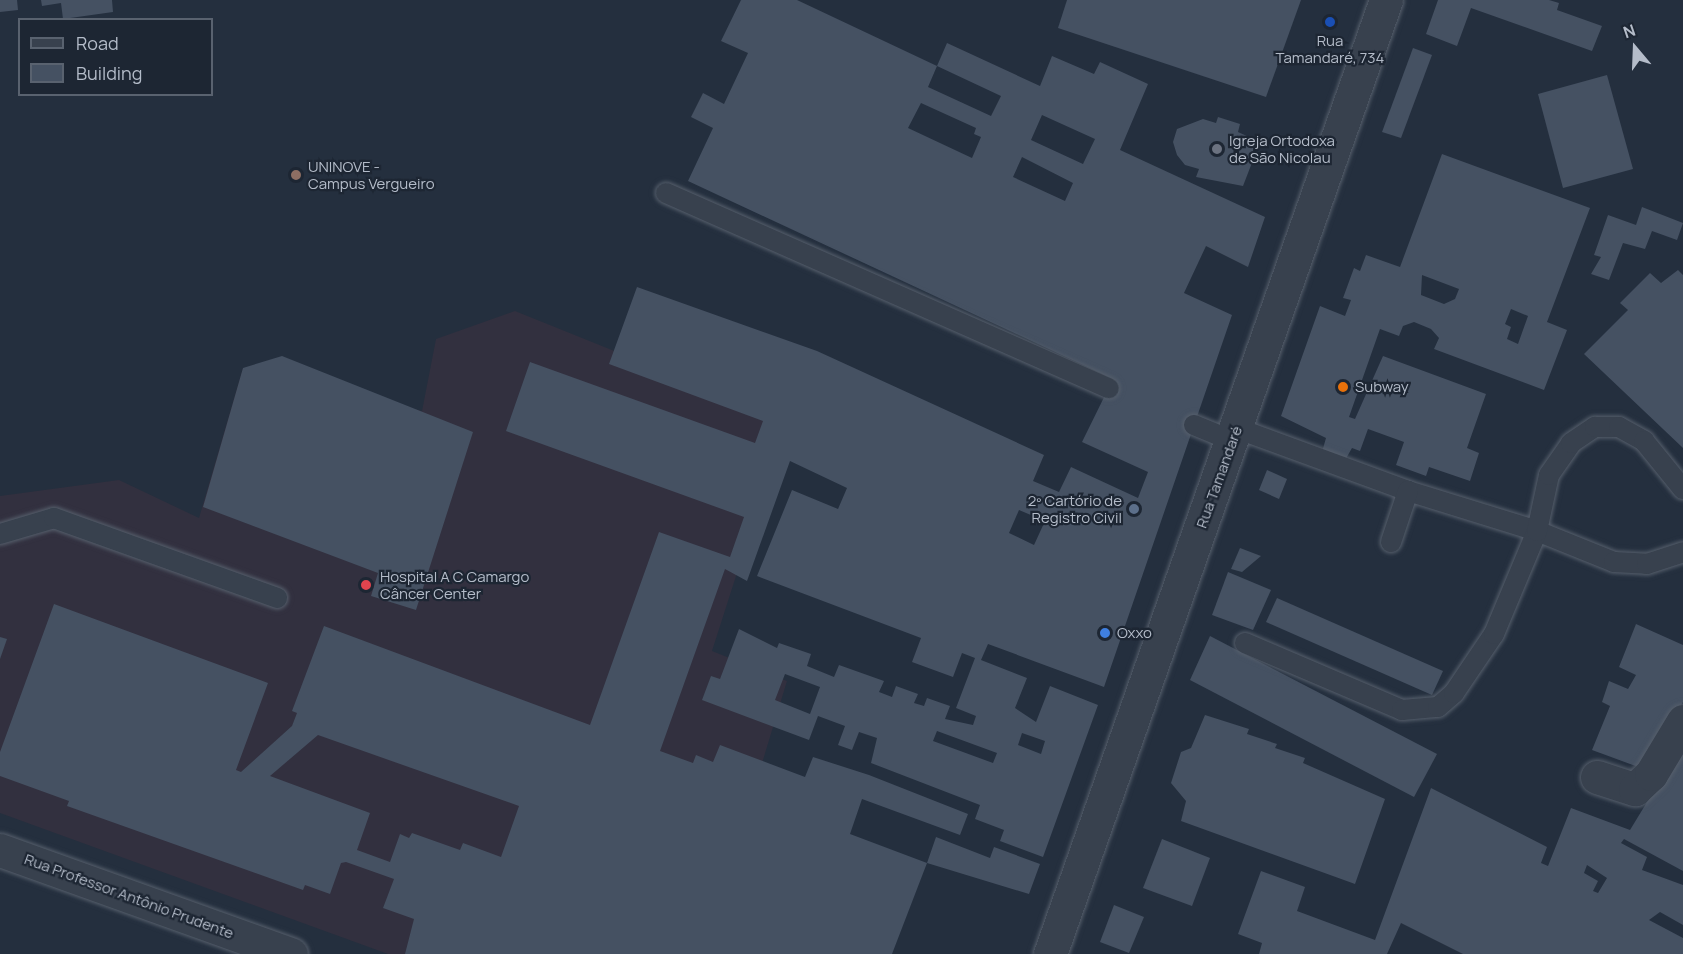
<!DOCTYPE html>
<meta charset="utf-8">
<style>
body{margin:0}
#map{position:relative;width:1683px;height:954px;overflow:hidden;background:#242f3e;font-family:Manrope,sans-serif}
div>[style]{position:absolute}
.medical>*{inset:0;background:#32303f}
.building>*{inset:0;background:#455162}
.roads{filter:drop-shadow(0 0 2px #565f6c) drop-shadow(0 0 2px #565f6c)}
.service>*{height:20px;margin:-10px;padding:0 10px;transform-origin:10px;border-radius:10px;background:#38414e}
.minor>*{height:33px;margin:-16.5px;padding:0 16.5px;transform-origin:16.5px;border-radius:16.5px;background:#38414e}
.tertiary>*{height:33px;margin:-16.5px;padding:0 16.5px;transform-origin:16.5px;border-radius:16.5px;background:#38414e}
.dots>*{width:16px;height:16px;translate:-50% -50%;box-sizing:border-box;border:3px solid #1d2633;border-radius:50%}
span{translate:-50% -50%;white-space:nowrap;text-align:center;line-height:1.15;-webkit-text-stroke:4.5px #1d2633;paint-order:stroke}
.poi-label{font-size:15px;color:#b4bcc9}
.left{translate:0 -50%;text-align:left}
.right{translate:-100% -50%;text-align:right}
.street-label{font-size:15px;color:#b4bcc9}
.legend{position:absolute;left:18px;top:18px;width:195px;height:78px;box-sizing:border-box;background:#1d2633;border:2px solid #59626f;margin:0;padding:8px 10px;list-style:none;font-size:18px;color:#b4bcc9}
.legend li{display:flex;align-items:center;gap:12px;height:30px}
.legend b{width:30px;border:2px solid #59626f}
.north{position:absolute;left:1605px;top:18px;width:60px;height:60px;-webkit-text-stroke:4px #1d2633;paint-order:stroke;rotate:341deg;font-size:16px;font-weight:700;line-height:24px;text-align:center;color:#b4bcc9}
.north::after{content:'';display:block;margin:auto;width:21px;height:27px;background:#b4bcc9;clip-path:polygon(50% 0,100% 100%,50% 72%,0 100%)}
</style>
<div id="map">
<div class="medical">
<i style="clip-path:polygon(515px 311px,786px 420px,712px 651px,787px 681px,704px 954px,388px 954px,0 813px,0 496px,119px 480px,199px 518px,243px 368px,422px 411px,436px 339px)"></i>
</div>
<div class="building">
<i style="clip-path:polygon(0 0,17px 0,18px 10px,0 12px)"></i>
<i style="clip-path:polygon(41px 0,112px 0,113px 12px,63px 19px,61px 3px,42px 6px)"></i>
<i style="clip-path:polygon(evenodd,741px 0,797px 0,937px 66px,947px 43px,1040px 86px,1052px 56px,1094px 74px,1100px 62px,1148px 84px,1120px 150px,1265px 217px,1248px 267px,1206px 246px,1184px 293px,1232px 315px,1104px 687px,988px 644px,981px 660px,1027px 678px,1015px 708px,1036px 722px,1050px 686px,1098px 705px,1043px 857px,1000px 841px,1004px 830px,975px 819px,980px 805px,871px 763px,877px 738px,859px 732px,852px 750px,838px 745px,845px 726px,818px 716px,809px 740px,702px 700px,711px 676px,720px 679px,739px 629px,777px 648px,779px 643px,811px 654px,807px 666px,834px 677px,839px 665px,884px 681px,879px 692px,892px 697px,896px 686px,918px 694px,914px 703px,924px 706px,927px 698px,950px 706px,945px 719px,973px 725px,976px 716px,956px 708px,975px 658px,962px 653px,953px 677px,912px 662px,921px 638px,757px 576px,792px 490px,838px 509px,847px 488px,790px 461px,747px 581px,725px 569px,660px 751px,693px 763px,696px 755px,713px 762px,720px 745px,805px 777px,813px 757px,869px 775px,968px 814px,960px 835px,862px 799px,850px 834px,927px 863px,936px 837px,990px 858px,994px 847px,1040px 864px,1029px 894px,927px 863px,892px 954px,405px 954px,414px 919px,383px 908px,394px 879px,346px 862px,341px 863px,330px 894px,305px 885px,303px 890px,67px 806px,69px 801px,0 776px,0 752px,54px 604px,268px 683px,236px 770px,241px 772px,292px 726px,297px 713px,292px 711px,324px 626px,590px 725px,659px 532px,730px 557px,744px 517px,506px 431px,530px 362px,755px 443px,763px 421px,609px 364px,637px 287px,817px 351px,1044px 455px,1033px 481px,1059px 492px,1071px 467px,1138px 498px,1148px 472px,1082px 442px,1113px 379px,688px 181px,713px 128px,691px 117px,703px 93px,724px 104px,748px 53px,721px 41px,741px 0,937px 66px,1001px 96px,991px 116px,928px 87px,937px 66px,741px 0,921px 103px,976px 128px,974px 134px,981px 137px,972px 158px,908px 128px,921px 103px,741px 0,1042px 115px,1095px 139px,1083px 164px,1031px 140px,1042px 115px,741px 0,1022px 157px,1073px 183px,1065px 201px,1013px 177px,1022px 157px,741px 0,1019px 510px,1045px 521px,1034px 545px,1009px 533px,1019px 510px,741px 0,785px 674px,820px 687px,810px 714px,775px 700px,785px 674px,741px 0,937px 731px,997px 753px,993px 763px,933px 741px,937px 731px,741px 0,1022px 733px,1045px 741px,1041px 754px,1018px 745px,1022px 733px,741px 0,318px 735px,519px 806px,501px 857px,463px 843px,460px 850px,412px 833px,409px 838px,400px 834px,390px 862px,357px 850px,370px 813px,270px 776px,318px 735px)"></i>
<i style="clip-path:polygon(1067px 0,1301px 0,1266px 97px,1058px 28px)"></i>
<i style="clip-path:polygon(1438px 0,1549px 0,1559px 3px,1557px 10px,1602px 26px,1592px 51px,1471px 8px,1457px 46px,1426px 34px)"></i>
<i style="clip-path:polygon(1413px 48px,1432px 55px,1401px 138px,1382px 132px)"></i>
<i style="clip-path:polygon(1607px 75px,1633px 169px,1563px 188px,1538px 94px)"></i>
<i style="clip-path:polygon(1218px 117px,1240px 124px,1238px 132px,1260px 142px,1243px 186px,1196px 177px,1199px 169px,1185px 165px,1177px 155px,1173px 142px,1177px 129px,1203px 119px,1216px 123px)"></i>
<i style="clip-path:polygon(evenodd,1442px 154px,1590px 208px,1547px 322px,1567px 330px,1544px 390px,1434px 349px,1439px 338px,1431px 329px,1414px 322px,1403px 326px,1399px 336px,1380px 329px,1349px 417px,1355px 419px,1383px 356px,1486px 394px,1467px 448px,1479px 453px,1470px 481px,1429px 467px,1426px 476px,1396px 465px,1404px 442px,1368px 429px,1360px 451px,1352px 448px,1344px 462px,1322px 452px,1326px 438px,1281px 416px,1320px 306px,1345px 316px,1351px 300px,1343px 298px,1354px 268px,1360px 271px,1366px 255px,1400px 267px,1442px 154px,1422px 275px,1459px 289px,1455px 299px,1444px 304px,1421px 295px,1422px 275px,1442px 154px,1511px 309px,1528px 316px,1518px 344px,1507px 339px,1511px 327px,1505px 324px,1511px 309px)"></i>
<i style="clip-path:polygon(1642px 207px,1683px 223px,1677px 240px,1652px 231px,1645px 249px,1623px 243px,1609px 280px,1591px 274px,1601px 257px,1594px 255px,1608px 215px,1636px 225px)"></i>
<i style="clip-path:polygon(1678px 270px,1683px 275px,1683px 448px,1584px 354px,1628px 310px,1620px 303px,1650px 273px,1661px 283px)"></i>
<i style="clip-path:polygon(282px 356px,473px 432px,416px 610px,371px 596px,378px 573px,203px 507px,243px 368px)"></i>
<i style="clip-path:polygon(1267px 470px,1287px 479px,1279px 499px,1259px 490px)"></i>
<i style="clip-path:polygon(1240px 548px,1261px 556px,1242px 572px,1231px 569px)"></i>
<i style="clip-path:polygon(1228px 572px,1271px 590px,1253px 630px,1212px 615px)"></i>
<i style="clip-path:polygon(1277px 598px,1443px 671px,1432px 695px,1266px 622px)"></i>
<i style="clip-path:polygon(1636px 624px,1683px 645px,1683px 702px,1641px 768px,1592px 750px,1610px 706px,1602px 702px,1609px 681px,1628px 689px,1636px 675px,1619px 667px)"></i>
<i style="clip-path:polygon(1210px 636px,1437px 754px,1414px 797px,1190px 680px)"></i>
<i style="clip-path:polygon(0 637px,7px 639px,0 659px)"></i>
<i style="clip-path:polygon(1205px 715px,1249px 729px,1247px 734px,1277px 744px,1275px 748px,1305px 758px,1303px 763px,1385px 799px,1355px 884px,1181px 821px,1186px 801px,1171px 783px,1181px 752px,1191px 748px)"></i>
<i style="clip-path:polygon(evenodd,1683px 743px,1683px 871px,1624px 839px,1621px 843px,1647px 857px,1642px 870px,1683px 885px,1683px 925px,1660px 912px,1649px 920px,1683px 938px,1683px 954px,1463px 954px,1401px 923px,1387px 954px,1259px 954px,1262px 943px,1238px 934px,1261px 871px,1305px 887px,1297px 911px,1375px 940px,1431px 788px,1547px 847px,1541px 863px,1548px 866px,1571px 808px,1630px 830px,1683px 743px,1587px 865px,1607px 878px,1598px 893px,1593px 891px,1598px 881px,1584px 873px,1587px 865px)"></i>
<i style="clip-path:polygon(1162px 839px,1210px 858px,1192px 906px,1143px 888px)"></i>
<i style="clip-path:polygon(1114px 905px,1144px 917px,1129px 953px,1100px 942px)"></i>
</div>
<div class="roads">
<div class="service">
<i style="left:666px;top:193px;width:484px;rotate:23.8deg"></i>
<i style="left:1194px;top:425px;width:42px;rotate:22.3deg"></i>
<i style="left:1236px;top:428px;width:183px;rotate:20.1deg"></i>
<i style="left:1408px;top:491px;width:135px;rotate:17.2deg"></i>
<i style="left:1537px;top:531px;width:83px;rotate:21.9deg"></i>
<i style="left:1614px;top:562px;width:33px;rotate:3deg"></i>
<i style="left:1647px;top:564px;width:38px;rotate:-18deg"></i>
<i style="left:0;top:534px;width:56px;rotate:-16.5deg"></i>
<i style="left:54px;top:518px;width:237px;rotate:19.7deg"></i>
<i style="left:1391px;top:542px;width:54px;rotate:-71.6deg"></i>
<i style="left:1245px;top:643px;width:171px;rotate:23.1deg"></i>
<i style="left:1402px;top:710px;width:36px;rotate:-5deg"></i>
<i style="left:1438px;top:707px;width:21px;rotate:-41deg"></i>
<i style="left:1454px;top:693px;width:71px;rotate:-55.9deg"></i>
<i style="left:1494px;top:634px;width:112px;rotate:-67.3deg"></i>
<i style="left:1537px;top:531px;width:57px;rotate:-77.9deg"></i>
<i style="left:1549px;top:475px;width:39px;rotate:-55deg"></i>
<i style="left:1571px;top:443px;width:29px;rotate:-34deg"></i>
<i style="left:1595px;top:427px;width:24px"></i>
<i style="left:1619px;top:427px;width:29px;rotate:29deg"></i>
<i style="left:1644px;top:441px;width:62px;rotate:50.9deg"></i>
</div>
<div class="minor">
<i style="left:1597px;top:777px;width:40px;rotate:18deg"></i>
<i style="left:1635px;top:789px;width:22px;rotate:-43deg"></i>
<i style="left:1651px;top:774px;width:62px;rotate:-58.9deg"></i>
<i style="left:0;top:850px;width:309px;rotate:19.7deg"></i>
</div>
<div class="tertiary">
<i style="left:1050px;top:954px;width:1011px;rotate:-70.6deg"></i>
</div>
</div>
<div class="dots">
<i style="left:1330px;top:22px;background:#1a4fb4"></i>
<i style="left:1217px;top:149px;background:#6b7280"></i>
<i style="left:296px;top:175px;background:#8d6e63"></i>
<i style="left:1343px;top:387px;background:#e8710a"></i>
<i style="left:1134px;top:509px;background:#5c6f8a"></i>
<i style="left:366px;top:585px;background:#e0444e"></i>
<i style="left:1105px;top:633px;background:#3f7fe0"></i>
</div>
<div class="poi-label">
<span style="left:1330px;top:49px">Rua<br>Tamandaré, 734</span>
<span class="left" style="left:1229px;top:149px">Igreja Ortodoxa<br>de São Nicolau</span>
<span class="left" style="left:308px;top:175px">UNINOVE -<br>Campus Vergueiro</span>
<span class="left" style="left:1355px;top:387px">Subway</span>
<span class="right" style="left:1122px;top:509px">2º Cartório de<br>Registro Civil</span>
<span class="left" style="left:380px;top:585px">Hospital A C Camargo<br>Câncer Center</span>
<span class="left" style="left:1117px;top:633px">Oxxo</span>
</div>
<div class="street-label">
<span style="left:1219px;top:477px;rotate:-70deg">Rua Tamandaré</span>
<span style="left:129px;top:896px;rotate:20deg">Rua Professor Antônio Prudente</span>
</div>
<ul class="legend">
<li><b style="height:8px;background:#38414e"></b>Road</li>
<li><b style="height:16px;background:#455162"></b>Building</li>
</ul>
<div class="north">N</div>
</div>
